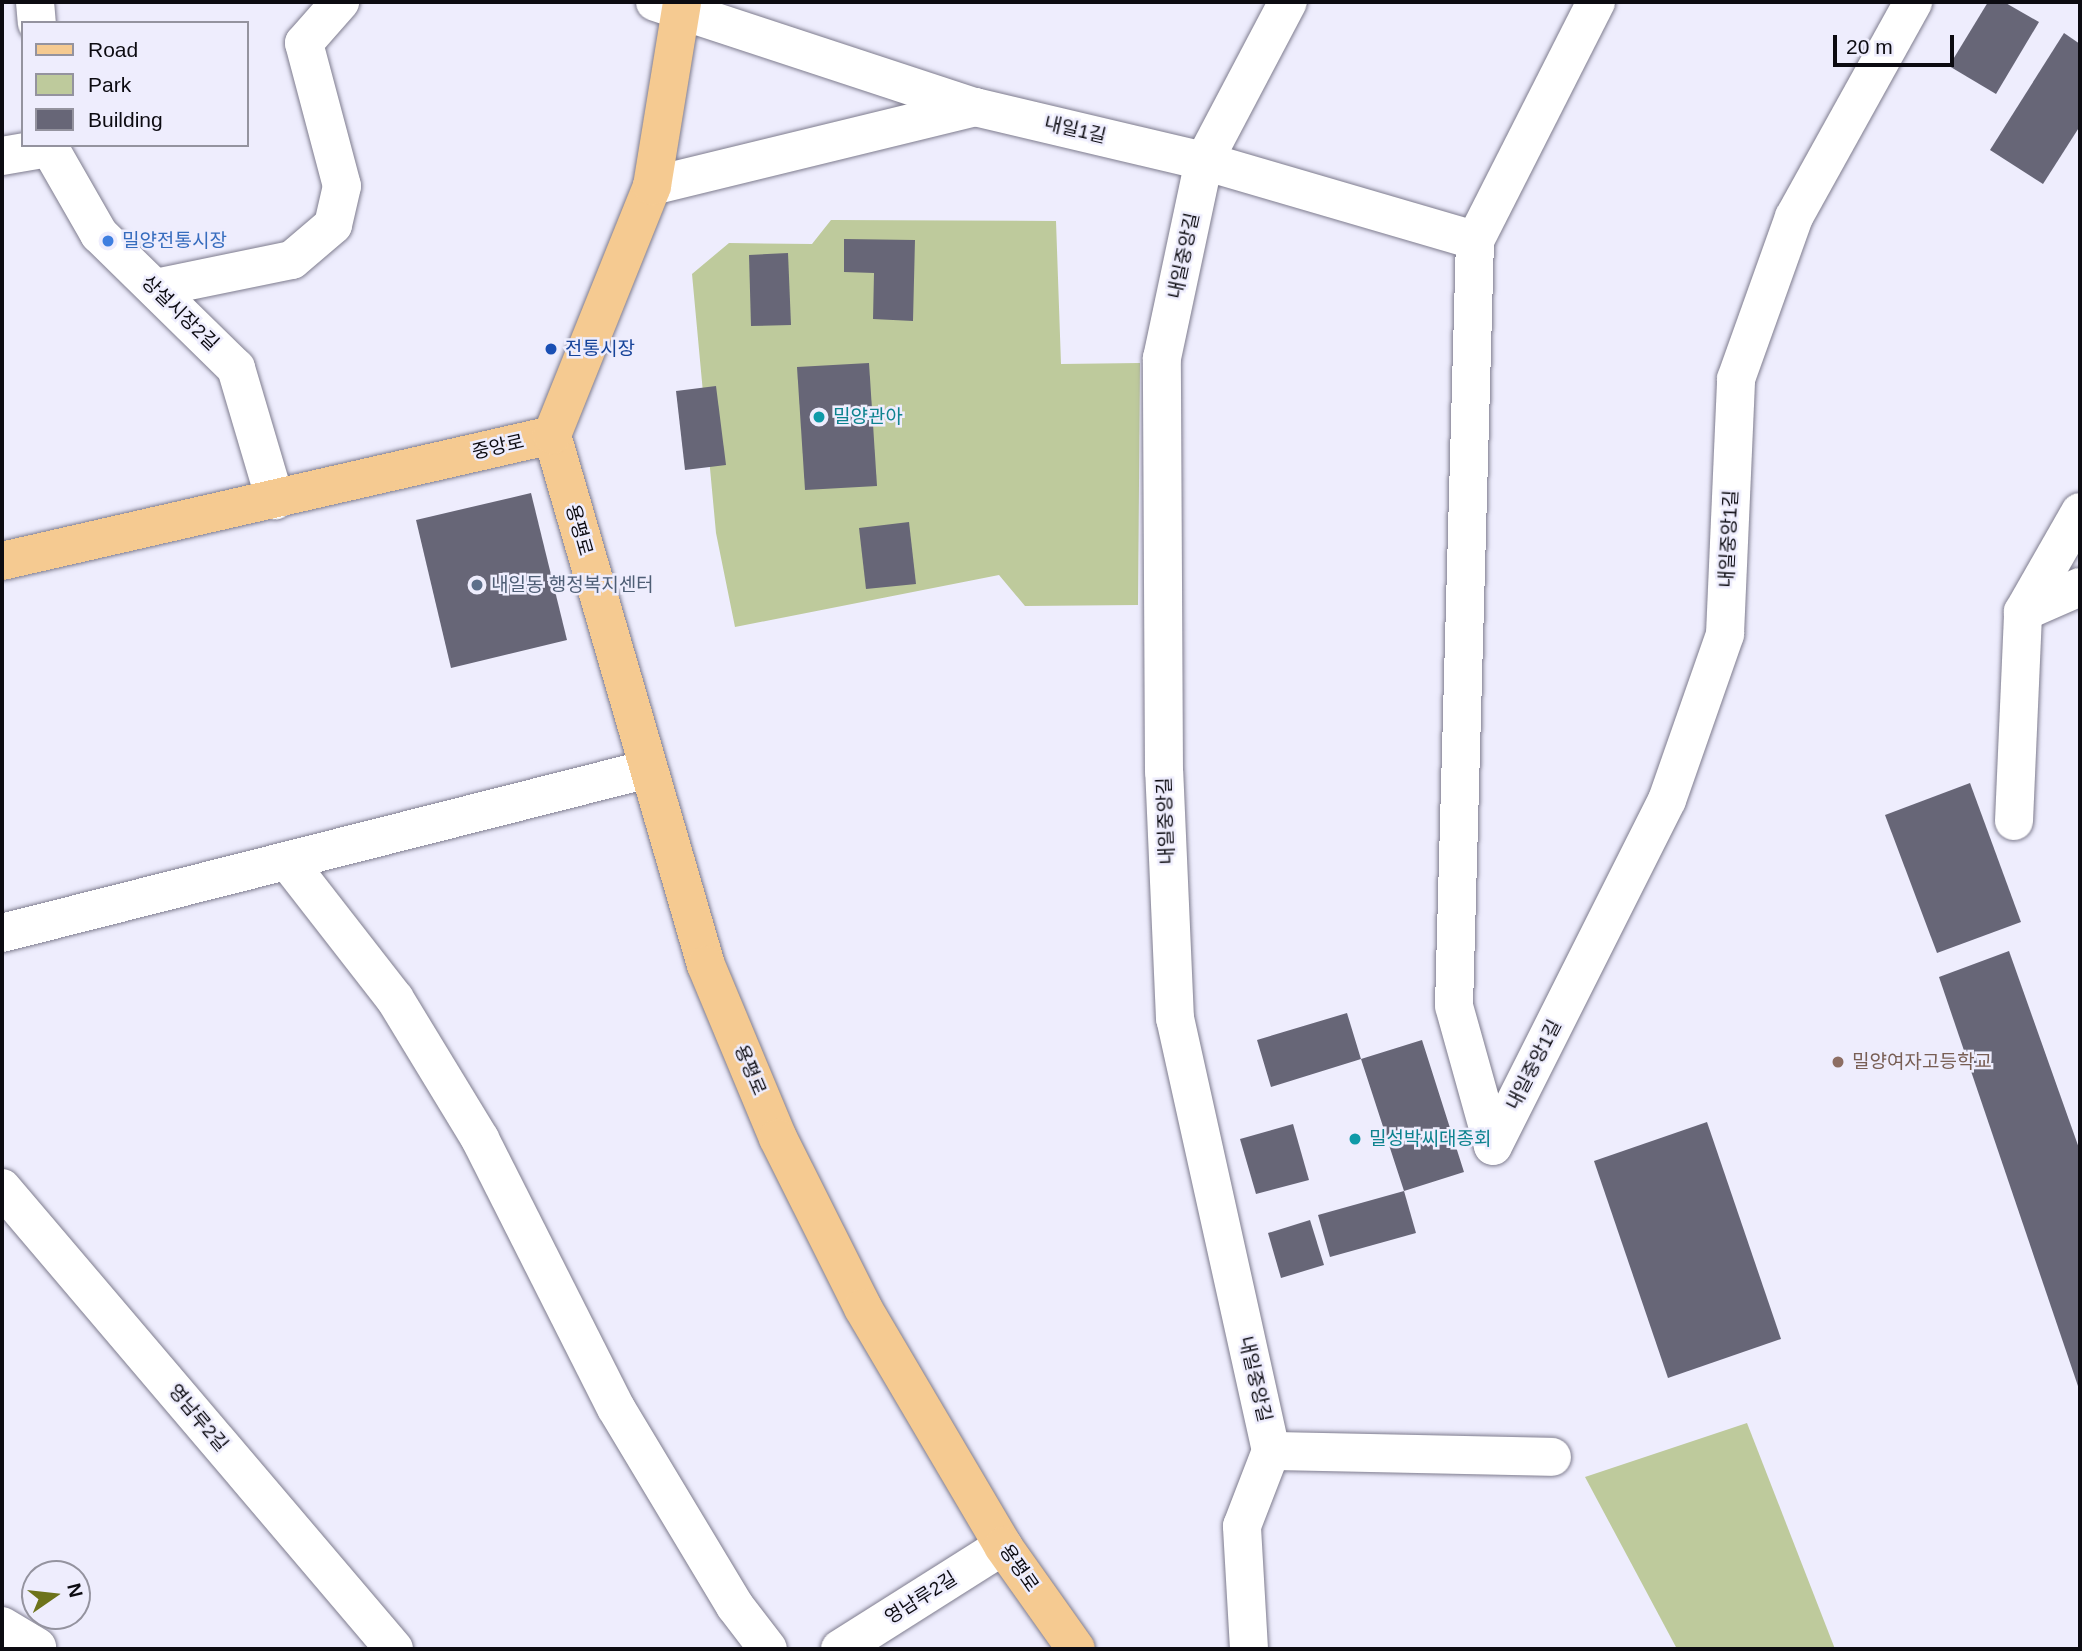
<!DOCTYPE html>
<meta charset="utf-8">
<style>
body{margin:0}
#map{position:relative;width:2082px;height:1651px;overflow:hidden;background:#eeedfd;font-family:Arial,"Noto Sans KR",sans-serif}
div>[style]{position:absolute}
.green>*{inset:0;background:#beca9c}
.building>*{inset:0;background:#676677}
.roads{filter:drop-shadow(0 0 2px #7e7c8e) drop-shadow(0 0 2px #7e7c8e)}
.minor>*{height:38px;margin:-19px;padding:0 19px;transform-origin:19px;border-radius:19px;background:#fff}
.major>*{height:38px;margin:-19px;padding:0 19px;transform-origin:19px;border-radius:19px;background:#f5ca91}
.dots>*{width:19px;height:19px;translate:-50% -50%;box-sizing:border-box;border:4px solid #eeedfd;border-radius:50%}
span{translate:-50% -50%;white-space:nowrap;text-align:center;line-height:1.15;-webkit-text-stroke:5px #eeedfd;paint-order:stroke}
.street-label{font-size:19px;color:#0c0b11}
.shop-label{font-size:19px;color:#366cbe}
.left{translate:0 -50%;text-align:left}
.transit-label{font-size:19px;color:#164399}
.culture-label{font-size:19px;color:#0d838f}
.service-label{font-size:19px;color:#4e5e75}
.education-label{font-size:19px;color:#785e54}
.frame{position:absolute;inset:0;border:4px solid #0c0b11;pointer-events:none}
.legend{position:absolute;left:21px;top:21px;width:228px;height:126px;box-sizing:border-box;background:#eeedfd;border:2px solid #94939f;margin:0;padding:9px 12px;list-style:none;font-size:21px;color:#0c0b11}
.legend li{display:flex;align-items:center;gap:14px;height:35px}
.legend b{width:35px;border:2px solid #94939f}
.north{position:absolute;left:21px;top:1560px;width:70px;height:70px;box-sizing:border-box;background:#eeedfd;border:2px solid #94939f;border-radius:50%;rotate:76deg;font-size:19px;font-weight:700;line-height:28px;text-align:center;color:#0c0b11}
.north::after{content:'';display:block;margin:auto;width:24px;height:32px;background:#6d731b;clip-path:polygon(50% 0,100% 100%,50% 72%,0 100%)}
.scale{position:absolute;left:1833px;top:35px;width:121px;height:32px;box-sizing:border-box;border:4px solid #0c0b11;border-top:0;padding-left:9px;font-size:21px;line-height:24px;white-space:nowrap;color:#0c0b11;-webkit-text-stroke:5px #eeedfd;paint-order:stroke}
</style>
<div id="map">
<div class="green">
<i style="clip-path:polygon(831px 220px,1056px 221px,1061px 364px,1140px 363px,1138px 605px,1025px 606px,999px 575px,735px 627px,716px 533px,692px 274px,729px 243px,812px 244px)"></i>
<i style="clip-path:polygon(1747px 1423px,1835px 1649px,1677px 1649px,1585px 1477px)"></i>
</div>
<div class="building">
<i style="clip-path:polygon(1988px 2px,2004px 2px,2039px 22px,1996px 94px,1949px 66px)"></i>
<i style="clip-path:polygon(2064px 33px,2080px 44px,2080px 126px,2043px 184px,1990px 150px)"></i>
<i style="clip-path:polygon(844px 239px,915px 240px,913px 321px,873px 319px,874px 273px,844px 272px)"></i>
<i style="clip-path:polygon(788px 253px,791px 325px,751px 326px,749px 255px)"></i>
<i style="clip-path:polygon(869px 363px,877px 486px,805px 490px,797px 367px)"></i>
<i style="clip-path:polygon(716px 386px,726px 465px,685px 470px,676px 391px)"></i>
<i style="clip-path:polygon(531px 493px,567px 640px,451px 668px,416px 520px)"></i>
<i style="clip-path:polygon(909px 522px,916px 584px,866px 589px,859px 528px)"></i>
<i style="clip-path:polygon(1970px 783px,2021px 922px,1937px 953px,1885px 815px)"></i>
<i style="clip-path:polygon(2009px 951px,2080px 1151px,2080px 1392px,1939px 977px)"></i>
<i style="clip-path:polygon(1347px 1013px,1361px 1059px,1422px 1040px,1464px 1172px,1404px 1191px,1361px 1059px,1271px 1087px,1257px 1040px)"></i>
<i style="clip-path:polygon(1707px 1122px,1781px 1339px,1668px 1378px,1594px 1161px)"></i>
<i style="clip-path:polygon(1293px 1124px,1309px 1180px,1256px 1194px,1240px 1139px)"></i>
<i style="clip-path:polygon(1404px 1191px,1416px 1233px,1330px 1257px,1318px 1215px)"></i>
<i style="clip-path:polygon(1310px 1220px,1324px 1265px,1281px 1278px,1268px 1233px)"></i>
</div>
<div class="roads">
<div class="minor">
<i style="left:35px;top:2px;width:21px;rotate:85deg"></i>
<i style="left:655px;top:2px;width:337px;rotate:18.2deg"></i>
<i style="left:975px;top:107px;width:235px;rotate:13.3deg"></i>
<i style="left:1204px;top:161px;width:282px;rotate:16.3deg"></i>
<i style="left:1596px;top:2px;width:267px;rotate:116.9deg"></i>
<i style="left:1475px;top:240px;width:766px;rotate:91.57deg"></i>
<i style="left:1454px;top:1006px;width:145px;rotate:74.4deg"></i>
<i style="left:1493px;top:1146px;width:387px;rotate:-63.3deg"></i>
<i style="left:1667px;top:800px;width:176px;rotate:-70.7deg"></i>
<i style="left:1725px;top:634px;width:255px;rotate:-87.5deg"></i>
<i style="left:1736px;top:379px;width:172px;rotate:-70.3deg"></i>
<i style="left:1794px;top:217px;width:246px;rotate:-61deg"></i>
<i style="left:48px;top:145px;width:103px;rotate:60.2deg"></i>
<i style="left:99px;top:234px;width:192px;rotate:44.4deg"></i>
<i style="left:236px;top:368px;width:138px;rotate:73.5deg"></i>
<i style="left:2px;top:156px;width:47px;rotate:-9.9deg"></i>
<i style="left:652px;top:186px;width:333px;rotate:-13.7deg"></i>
<i style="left:155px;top:288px;width:140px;rotate:-11.6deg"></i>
<i style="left:292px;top:260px;width:54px;rotate:-40.5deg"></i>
<i style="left:333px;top:225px;width:40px;rotate:-77deg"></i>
<i style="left:342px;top:186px;width:148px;rotate:-104.9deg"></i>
<i style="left:304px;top:43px;width:55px;rotate:-48.7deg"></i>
<i style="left:2023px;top:612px;width:62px;rotate:-23.7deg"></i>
<i style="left:2014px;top:821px;width:209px;rotate:-87.5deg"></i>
<i style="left:2023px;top:612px;width:115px;rotate:-60.3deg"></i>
<i style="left:289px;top:863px;width:172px;rotate:52.1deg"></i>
<i style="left:395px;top:999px;width:164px;rotate:58.7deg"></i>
<i style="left:480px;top:1139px;width:301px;rotate:63.2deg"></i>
<i style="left:616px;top:1408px;width:231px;rotate:59deg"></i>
<i style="left:735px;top:1606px;width:54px;rotate:52.5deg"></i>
<i style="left:2px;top:933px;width:666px;rotate:-14.24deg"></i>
<i style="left:2px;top:1188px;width:605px;rotate:49.62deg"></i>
<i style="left:1271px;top:1451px;width:281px;rotate:1.2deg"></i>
<i style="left:2px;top:1626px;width:41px;rotate:31deg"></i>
<i style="left:840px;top:1649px;width:193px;rotate:-32.3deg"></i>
<i style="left:1249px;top:1649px;width:123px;rotate:-93.3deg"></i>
<i style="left:1242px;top:1526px;width:80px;rotate:-68.9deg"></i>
<i style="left:1271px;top:1451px;width:443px;rotate:-102.5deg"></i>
<i style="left:1175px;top:1019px;width:247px;rotate:-92.5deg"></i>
<i style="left:1164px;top:772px;width:414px;rotate:-90.3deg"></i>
<i style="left:1162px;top:358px;width:201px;rotate:-78deg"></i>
<i style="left:1204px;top:161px;width:180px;rotate:-62.2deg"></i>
</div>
<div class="major">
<i style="left:552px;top:435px;width:552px;rotate:73.8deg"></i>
<i style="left:706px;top:965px;width:187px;rotate:67.4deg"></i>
<i style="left:778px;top:1138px;width:190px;rotate:63.4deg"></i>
<i style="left:863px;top:1308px;width:276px;rotate:59.5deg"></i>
<i style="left:1003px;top:1546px;width:126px;rotate:54.7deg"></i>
<i style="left:2px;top:561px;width:564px;rotate:-12.9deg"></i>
<i style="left:552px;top:435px;width:268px;rotate:-68.1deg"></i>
<i style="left:652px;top:186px;width:186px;rotate:-80.7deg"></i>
</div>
</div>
<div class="dots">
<i style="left:108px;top:241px;background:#3f7fe0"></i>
<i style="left:551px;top:349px;background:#1a4fb4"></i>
<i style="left:819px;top:417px;background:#0f9aa8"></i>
<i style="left:477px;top:585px;background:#5c6f8a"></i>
<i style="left:1838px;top:1062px;background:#8d6e63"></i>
<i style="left:1355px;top:1139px;background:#0f9aa8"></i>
</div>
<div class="street-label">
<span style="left:1075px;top:130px;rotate:13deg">내일1길</span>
<span style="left:1184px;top:256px;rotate:-78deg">내일중앙길</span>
<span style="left:180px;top:313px;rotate:44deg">상설시장2길</span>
<span style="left:498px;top:447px;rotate:-13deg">중앙로</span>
<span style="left:579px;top:530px;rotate:74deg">용평로</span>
<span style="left:1729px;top:539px;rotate:-87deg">내일중앙1길</span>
<span style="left:1166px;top:821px;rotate:-92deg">내일중앙길</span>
<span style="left:1534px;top:1065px;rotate:-63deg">내일중앙1길</span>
<span style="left:750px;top:1070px;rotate:67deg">용평로</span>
<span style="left:1255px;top:1379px;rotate:77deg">내일중앙길</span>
<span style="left:198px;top:1418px;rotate:50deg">영남루2길</span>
<span style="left:1019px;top:1568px;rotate:55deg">용평로</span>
<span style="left:921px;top:1598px;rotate:-32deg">영남루2길</span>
</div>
<div class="shop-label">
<span class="left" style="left:122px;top:241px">밀양전통시장</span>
</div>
<div class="transit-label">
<span class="left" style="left:565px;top:349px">전통시장</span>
</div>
<div class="culture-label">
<span class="left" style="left:833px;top:417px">밀양관아</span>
<span class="left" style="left:1369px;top:1139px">밀성박씨대종회</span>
</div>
<div class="service-label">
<span class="left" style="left:491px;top:585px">내일동 행정복지센터</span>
</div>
<div class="education-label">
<span class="left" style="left:1852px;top:1062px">밀양여자고등학교</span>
</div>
<div class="frame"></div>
<ul class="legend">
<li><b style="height:9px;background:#f5ca91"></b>Road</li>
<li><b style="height:19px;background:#beca9c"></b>Park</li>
<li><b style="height:19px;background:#676677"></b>Building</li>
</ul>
<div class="north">N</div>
<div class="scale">20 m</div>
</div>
